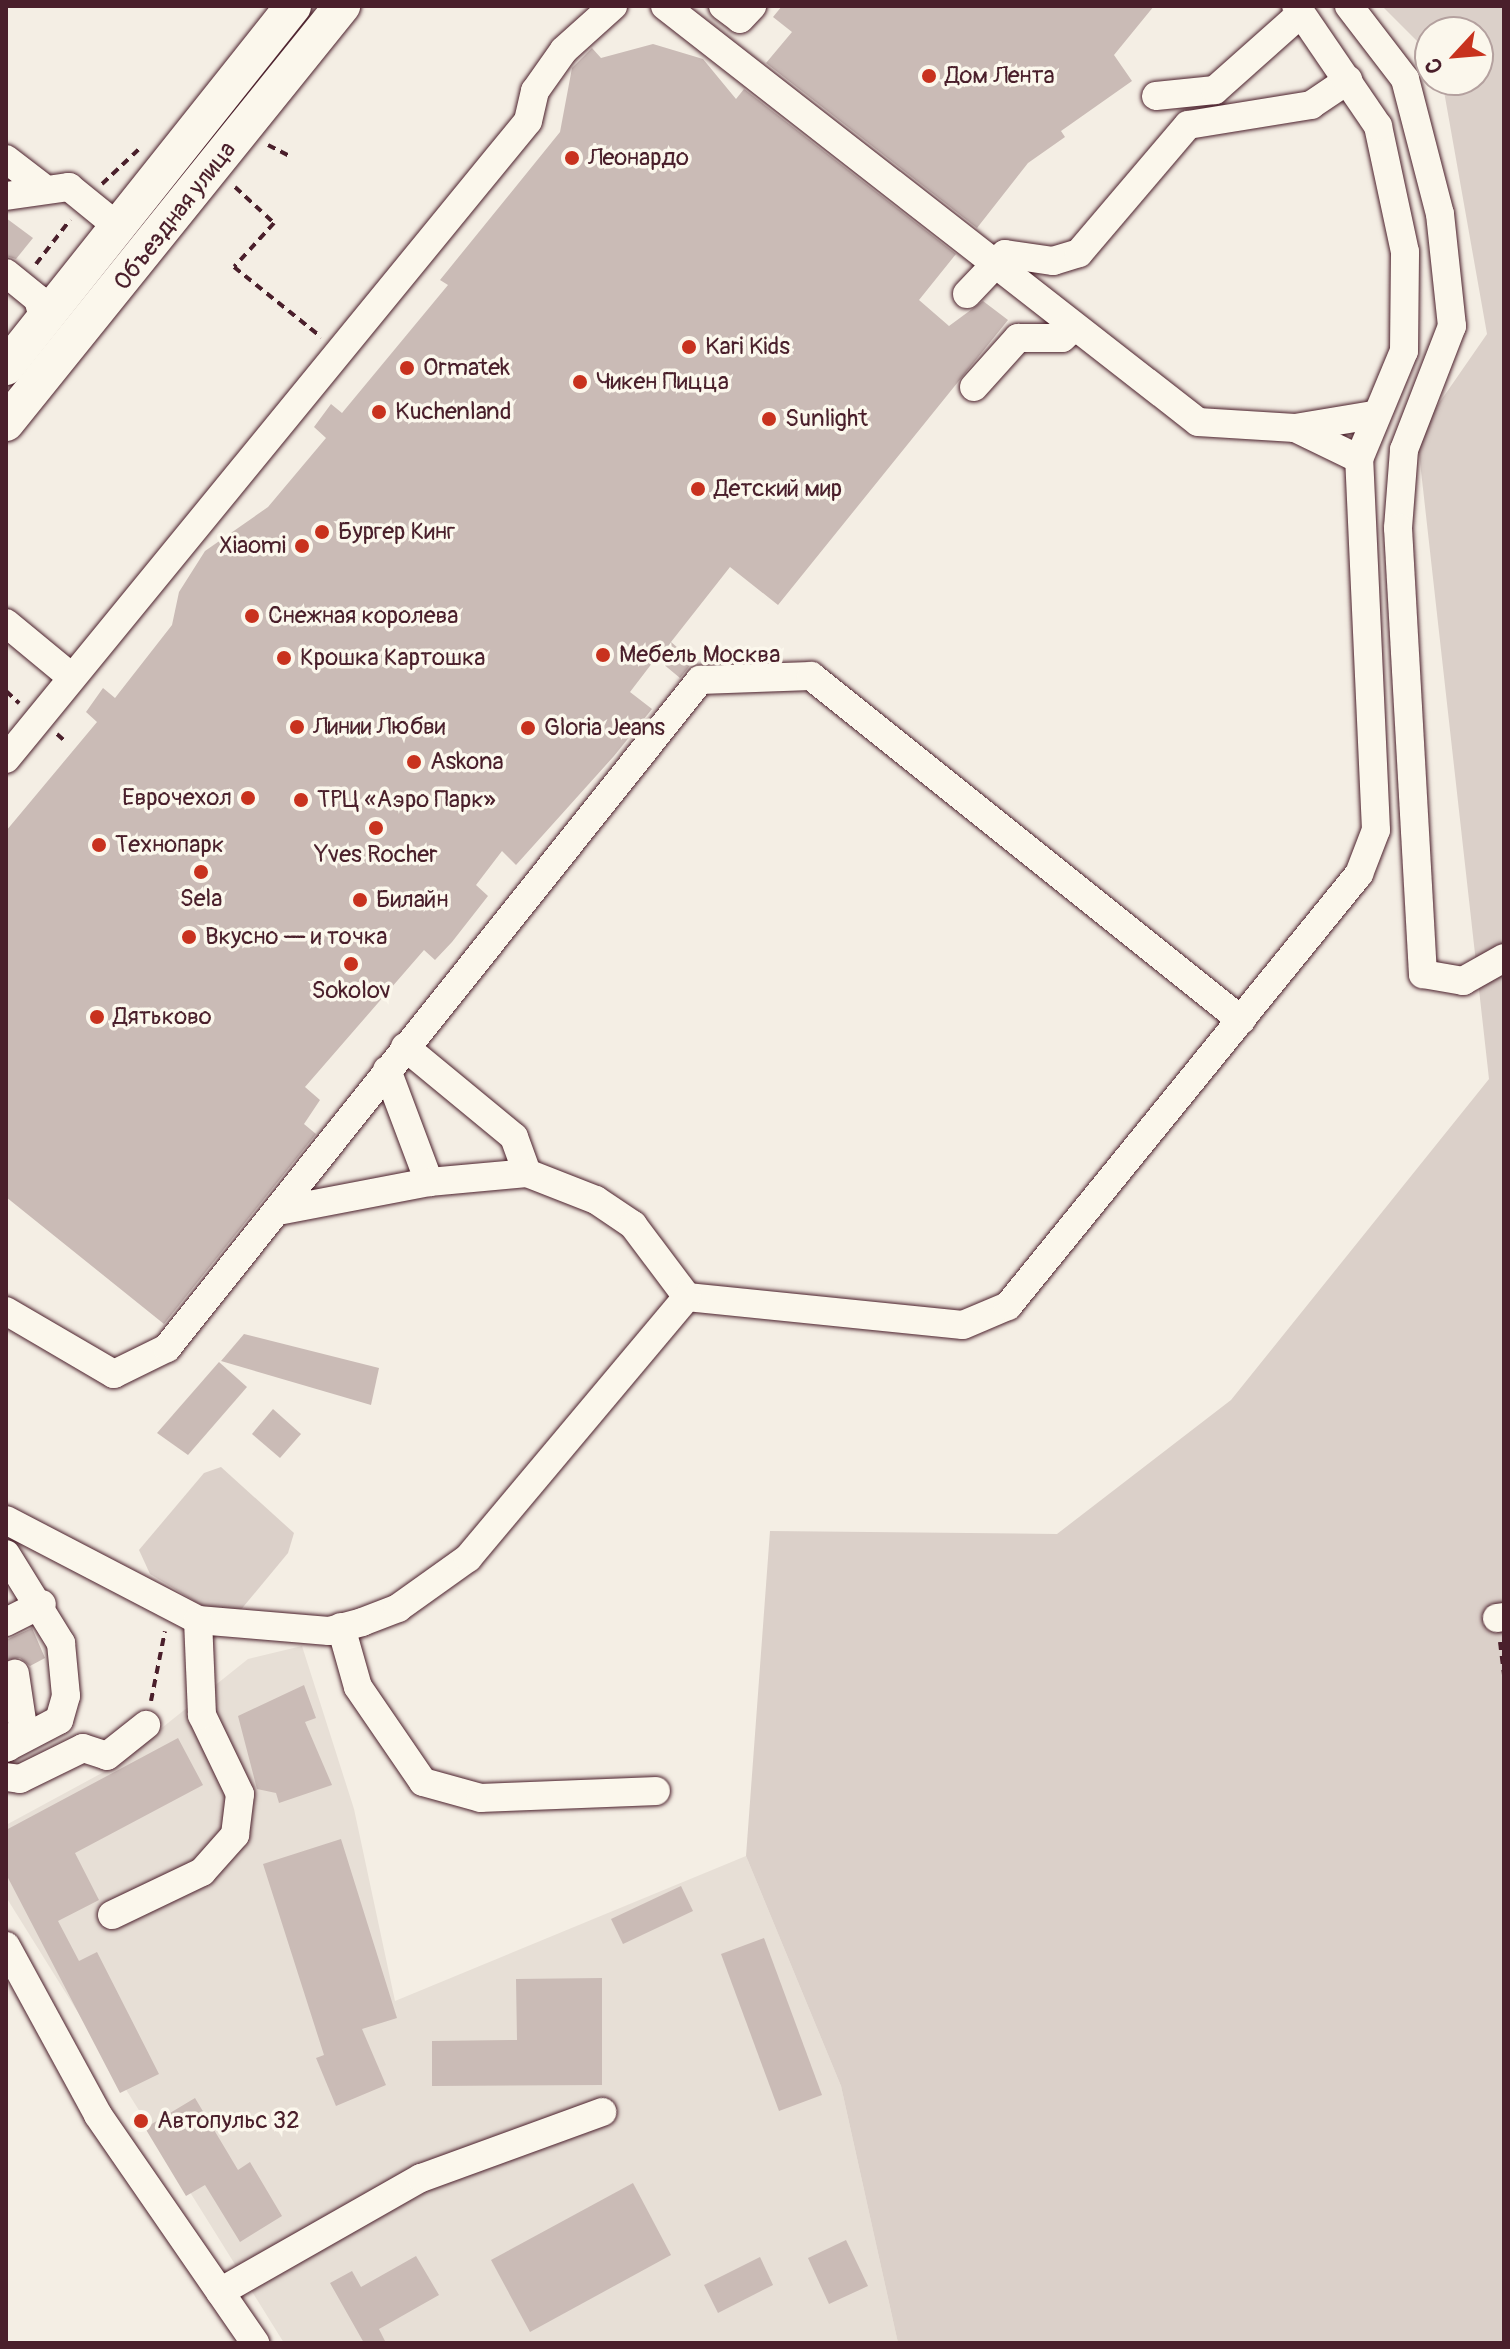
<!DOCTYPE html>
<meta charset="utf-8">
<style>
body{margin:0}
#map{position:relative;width:1510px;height:2349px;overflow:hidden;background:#f4eee4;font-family:Pangolin,sans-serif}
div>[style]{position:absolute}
.built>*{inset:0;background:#e7dfd6}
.green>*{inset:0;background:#dbd0c9}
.building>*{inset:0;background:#cabbb6}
.path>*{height:4px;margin-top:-2px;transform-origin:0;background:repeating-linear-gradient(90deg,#4a1f2b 0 8px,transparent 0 14px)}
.roads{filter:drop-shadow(0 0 2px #4a1f2b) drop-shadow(0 0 2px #4a1f2b)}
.minor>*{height:28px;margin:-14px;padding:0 14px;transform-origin:14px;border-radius:14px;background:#fbf7ec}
.major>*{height:36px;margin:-18px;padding:0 18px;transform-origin:18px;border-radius:18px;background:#fbf7ec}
.dots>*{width:22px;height:22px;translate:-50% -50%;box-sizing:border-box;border:4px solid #fbf7ec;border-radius:50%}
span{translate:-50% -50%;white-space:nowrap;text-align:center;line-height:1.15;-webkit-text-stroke:7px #fbf7ec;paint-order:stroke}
.poi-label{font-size:24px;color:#4a1f2b}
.left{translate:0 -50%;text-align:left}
.right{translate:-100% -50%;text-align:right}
.street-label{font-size:24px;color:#4a1f2b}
.frame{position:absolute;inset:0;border:8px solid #4a1f2b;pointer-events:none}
.north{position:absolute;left:1414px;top:16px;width:80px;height:80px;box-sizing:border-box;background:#fbf7ec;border:2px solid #b4a19f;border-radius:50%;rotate:244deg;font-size:22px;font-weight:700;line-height:32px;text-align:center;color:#4a1f2b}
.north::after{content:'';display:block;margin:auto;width:28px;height:36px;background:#c8321e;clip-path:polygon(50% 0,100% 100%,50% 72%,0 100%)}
</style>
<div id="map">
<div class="built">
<i style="clip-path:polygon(302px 1646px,354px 1809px,395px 2001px,746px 1856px,841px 2086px,898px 2343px,284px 2343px,6px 1897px,6px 1825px,113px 1767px,248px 1659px)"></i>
</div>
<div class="green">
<i style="clip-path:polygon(1382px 6px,1504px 6px,1504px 2343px,898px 2343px,841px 2086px,746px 1856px,770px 1531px,1057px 1534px,1231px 1400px,1489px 1079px,1417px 435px,1487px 334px,1442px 80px,1478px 80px,1478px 32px,1430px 32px,1430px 54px)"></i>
<i style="clip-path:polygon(221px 1467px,294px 1533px,288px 1553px,239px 1612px,216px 1614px,150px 1574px,139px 1550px,204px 1473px)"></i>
</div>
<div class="building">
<i style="clip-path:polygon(782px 6px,1154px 6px,1114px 55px,1132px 81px,1061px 131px,1065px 137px,1028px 163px,977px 228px,766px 63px,792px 32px,773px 17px)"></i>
<i style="clip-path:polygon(653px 44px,703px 59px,736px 99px,744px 89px,956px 254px,919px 300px,949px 326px,983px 301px,1008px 320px,778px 605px,730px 567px,671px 642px,693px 661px,688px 668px,680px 678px,656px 658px,630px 692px,652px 709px,614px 756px,516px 865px,502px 851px,476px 885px,488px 896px,452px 942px,435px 960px,424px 950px,305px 1087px,320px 1100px,304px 1124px,316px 1134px,164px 1324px,6px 1197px,6px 831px,97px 722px,86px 712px,103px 688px,115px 698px,172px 625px,179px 592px,205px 551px,268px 507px,326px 438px,314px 427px,331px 404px,342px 413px,448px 285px,440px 280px,560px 132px,572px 68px,592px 48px,601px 58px)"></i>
<i style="clip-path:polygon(6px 218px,33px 238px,16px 259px,6px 256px)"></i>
<i style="clip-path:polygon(244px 1334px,379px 1368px,371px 1405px,221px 1361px)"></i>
<i style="clip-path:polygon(219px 1362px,247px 1387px,188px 1455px,157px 1433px)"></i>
<i style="clip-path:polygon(273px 1409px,301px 1434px,280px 1458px,252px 1434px)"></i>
<i style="clip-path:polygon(32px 1628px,45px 1658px,30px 1666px,20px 1658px,6px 1660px,6px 1640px)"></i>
<i style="clip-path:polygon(304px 1685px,316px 1718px,305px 1722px,332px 1785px,279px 1803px,276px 1793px,257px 1789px,238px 1716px)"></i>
<i style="clip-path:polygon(178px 1738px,203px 1785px,75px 1853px,99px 1900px,58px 1921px,79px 1961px,97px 1952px,159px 2074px,120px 2093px,6px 1874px,6px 1830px)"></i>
<i style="clip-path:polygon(341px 1839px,397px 2018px,362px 2029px,386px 2085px,336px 2106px,316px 2058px,324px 2055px,263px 1864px)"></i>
<i style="clip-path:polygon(681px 1886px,693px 1911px,623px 1944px,611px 1919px)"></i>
<i style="clip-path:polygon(764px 1938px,822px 2095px,779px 2111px,721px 1954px)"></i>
<i style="clip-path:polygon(602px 1978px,602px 2085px,432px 2086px,432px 2041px,517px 2040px,516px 1979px)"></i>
<i style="clip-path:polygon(195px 2098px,238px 2170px,250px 2162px,282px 2216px,240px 2242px,205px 2185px,186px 2196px,145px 2128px)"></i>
<i style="clip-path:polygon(633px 2183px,671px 2255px,530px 2332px,491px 2260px)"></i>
<i style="clip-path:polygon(846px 2240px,868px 2286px,829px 2304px,808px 2258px)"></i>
<i style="clip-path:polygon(416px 2256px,439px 2295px,379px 2329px,386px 2343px,364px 2343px,330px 2283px,352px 2271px,361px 2287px)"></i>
<i style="clip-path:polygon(760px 2257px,773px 2285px,718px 2313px,704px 2285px)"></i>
</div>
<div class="path">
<i style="left:268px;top:145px;width:25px;rotate:27deg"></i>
<i style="left:102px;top:184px;width:51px;rotate:-43.4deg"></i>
<i style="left:235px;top:187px;width:53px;rotate:42.7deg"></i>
<i style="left:274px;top:223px;width:59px;rotate:132.3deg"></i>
<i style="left:234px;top:267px;width:112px;rotate:38.8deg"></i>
<i style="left:36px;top:264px;width:56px;rotate:-52.3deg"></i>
<i style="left:6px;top:691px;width:18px;rotate:43deg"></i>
<i style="left:57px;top:734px;width:12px;rotate:42deg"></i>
<i style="left:1500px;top:1642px;width:33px;rotate:83deg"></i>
<i style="left:151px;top:1701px;width:71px;rotate:-78.7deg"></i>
</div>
<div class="roads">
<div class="minor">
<i style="left:665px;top:6px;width:676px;rotate:37.97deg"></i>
<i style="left:1198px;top:422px;width:97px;rotate:3.5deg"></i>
<i style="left:1295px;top:428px;width:79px;rotate:-9.5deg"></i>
<i style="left:723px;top:6px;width:21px;rotate:37deg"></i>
<i style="left:740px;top:19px;width:18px;rotate:-47deg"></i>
<i style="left:1349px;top:6px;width:92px;rotate:52.5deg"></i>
<i style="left:1405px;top:79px;width:139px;rotate:75.5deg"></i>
<i style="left:1440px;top:214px;width:113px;rotate:83.9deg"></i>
<i style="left:1452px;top:326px;width:133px;rotate:111.2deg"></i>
<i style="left:1404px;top:450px;width:78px;rotate:94.4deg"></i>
<i style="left:1398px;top:528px;width:447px;rotate:86.8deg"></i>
<i style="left:1423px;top:974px;width:41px;rotate:9.9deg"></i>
<i style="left:1463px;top:981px;width:47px;rotate:-29.3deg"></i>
<i style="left:1156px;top:96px;width:59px;rotate:-5.8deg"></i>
<i style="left:1215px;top:90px;width:111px;rotate:-41.7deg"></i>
<i style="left:6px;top:159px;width:44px;rotate:37.6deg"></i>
<i style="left:6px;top:196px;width:64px;rotate:-8.1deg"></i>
<i style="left:69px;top:187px;width:62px;rotate:39.1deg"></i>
<i style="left:6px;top:273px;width:41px;rotate:39.1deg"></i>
<i style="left:38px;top:299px;width:24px;rotate:75deg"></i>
<i style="left:967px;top:294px;width:55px;rotate:-46.5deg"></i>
<i style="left:1005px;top:254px;width:49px;rotate:8.3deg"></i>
<i style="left:1053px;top:261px;width:27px;rotate:-17deg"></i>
<i style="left:1079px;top:253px;width:168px;rotate:-49.6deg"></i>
<i style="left:1188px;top:125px;width:125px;rotate:-9.2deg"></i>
<i style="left:1311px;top:105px;width:45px;rotate:-34deg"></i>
<i style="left:974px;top:387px;width:66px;rotate:-48.1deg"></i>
<i style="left:1018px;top:338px;width:44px"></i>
<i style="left:1062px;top:338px;width:13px;rotate:-42deg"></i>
<i style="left:1295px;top:428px;width:71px;rotate:25.8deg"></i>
<i style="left:6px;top:623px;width:83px;rotate:39.6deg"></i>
<i style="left:6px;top:759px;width:824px;rotate:-50.71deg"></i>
<i style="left:528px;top:121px;width:31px;rotate:-77deg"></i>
<i style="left:535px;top:91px;width:50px;rotate:-54.7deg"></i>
<i style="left:564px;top:50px;width:66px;rotate:-41.9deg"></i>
<i style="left:405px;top:1047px;width:141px;rotate:39.5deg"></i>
<i style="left:514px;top:1137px;width:38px;rotate:70deg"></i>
<i style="left:387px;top:1070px;width:120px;rotate:69.4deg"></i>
<i style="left:278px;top:1211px;width:154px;rotate:-10.9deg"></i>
<i style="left:429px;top:1182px;width:98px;rotate:-5.2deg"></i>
<i style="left:527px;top:1173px;width:74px;rotate:21.4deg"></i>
<i style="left:596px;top:1200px;width:45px;rotate:34deg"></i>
<i style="left:633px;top:1225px;width:90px;rotate:53.1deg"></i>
<i style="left:687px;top:1297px;width:277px;rotate:5.8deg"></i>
<i style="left:963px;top:1325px;width:49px;rotate:-22.9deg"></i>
<i style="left:1008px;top:1306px;width:557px;rotate:-50.91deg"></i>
<i style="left:1359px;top:874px;width:47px;rotate:-68.9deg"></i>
<i style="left:1376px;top:830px;width:371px;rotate:-92.6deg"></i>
<i style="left:1359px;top:459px;width:117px;rotate:-67.4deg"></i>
<i style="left:1404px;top:351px;width:99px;rotate:-89.4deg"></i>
<i style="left:1405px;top:252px;width:129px;rotate:-102.1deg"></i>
<i style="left:1378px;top:126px;width:145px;rotate:-124.3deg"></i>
<i style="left:6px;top:1311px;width:125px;rotate:30.3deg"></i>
<i style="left:114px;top:1374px;width:59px;rotate:-26.1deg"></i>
<i style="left:167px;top:1348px;width:855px;rotate:-51.41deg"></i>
<i style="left:700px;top:680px;width:111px;rotate:-2.1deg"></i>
<i style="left:811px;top:676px;width:551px;rotate:38.66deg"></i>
<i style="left:6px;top:1520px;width:216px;rotate:27.5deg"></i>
<i style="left:198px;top:1620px;width:131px;rotate:4.8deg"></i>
<i style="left:329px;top:1631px;width:34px;rotate:-15deg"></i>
<i style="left:362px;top:1622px;width:39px;rotate:-21deg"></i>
<i style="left:398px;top:1608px;width:86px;rotate:-35.5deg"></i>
<i style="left:468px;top:1558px;width:341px;rotate:-50deg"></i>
<i style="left:6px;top:1554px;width:105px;rotate:58.3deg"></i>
<i style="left:61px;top:1643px;width:53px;rotate:84.6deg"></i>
<i style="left:66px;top:1696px;width:25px;rotate:106deg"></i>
<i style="left:59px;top:1720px;width:60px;rotate:152.2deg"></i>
<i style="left:1497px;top:1618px;width:7px;rotate:-8deg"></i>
<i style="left:6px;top:1622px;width:40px;rotate:-26.6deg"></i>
<i style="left:341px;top:1627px;width:62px;rotate:74.2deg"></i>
<i style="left:358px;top:1687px;width:115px;rotate:55.6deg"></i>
<i style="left:423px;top:1782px;width:60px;rotate:15.4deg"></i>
<i style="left:481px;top:1798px;width:175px;rotate:-2.3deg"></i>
<i style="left:8px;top:1747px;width:25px;rotate:-53deg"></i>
<i style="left:23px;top:1727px;width:54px;rotate:-98.6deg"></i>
<i style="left:6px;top:1777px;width:14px;rotate:8deg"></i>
<i style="left:20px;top:1779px;width:70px;rotate:-26.2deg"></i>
<i style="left:83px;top:1748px;width:25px;rotate:18deg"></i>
<i style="left:107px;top:1756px;width:50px;rotate:-38.5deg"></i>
<i style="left:112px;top:1915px;width:100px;rotate:-25.5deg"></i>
<i style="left:202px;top:1872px;width:50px;rotate:-48.3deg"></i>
<i style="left:235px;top:1835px;width:41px;rotate:-83deg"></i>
<i style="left:240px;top:1794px;width:88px;rotate:-115.7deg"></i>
<i style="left:202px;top:1715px;width:95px;rotate:-92.4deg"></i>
<i style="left:6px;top:1946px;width:192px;rotate:61.4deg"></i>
<i style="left:98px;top:2115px;width:277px;rotate:55.4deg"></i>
<i style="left:220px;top:2292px;width:231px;rotate:-29.6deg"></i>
<i style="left:421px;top:2178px;width:193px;rotate:-20deg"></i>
</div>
<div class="major">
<i style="left:6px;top:367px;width:461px;rotate:-51.5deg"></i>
<i style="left:6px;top:423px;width:536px;rotate:-51.14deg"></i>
</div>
</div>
<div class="dots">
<i style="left:929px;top:76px;background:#c8321e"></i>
<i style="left:572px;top:158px;background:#c8321e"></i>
<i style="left:689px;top:347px;background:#c8321e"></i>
<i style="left:407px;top:368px;background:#c8321e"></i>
<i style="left:580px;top:382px;background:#c8321e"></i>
<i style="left:379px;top:412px;background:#c8321e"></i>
<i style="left:769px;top:419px;background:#c8321e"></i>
<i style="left:698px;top:489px;background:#c8321e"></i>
<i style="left:322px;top:532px;background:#c8321e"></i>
<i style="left:302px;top:546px;background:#c8321e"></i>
<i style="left:252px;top:616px;background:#c8321e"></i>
<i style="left:603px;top:655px;background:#c8321e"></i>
<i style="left:284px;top:658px;background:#c8321e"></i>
<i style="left:297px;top:727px;background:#c8321e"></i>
<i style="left:528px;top:728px;background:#c8321e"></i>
<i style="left:414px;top:762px;background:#c8321e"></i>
<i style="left:248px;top:798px;background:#c8321e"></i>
<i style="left:301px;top:800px;background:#c8321e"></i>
<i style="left:376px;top:828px;background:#c8321e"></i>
<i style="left:99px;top:845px;background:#c8321e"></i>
<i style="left:201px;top:872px;background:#c8321e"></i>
<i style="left:360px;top:900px;background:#c8321e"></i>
<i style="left:189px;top:937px;background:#c8321e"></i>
<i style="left:351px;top:964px;background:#c8321e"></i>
<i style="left:97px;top:1017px;background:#c8321e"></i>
<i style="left:141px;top:2121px;background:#c8321e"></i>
</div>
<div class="poi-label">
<span class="left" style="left:945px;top:76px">Дом Лента</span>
<span class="left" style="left:588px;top:158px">Леонардо</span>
<span class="left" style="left:705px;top:347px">Kari Kids</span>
<span class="left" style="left:423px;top:368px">Ormatek</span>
<span class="left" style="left:596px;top:382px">Чикен Пицца</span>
<span class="left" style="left:395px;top:412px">Kuchenland</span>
<span class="left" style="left:785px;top:419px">Sunlight</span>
<span class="left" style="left:714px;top:489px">Детский мир</span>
<span class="left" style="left:338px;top:532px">Бургер Кинг</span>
<span class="right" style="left:286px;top:546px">Xiaomi</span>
<span class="left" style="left:268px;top:616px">Снежная королева</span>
<span class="left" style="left:619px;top:655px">Мебель Москва</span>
<span class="left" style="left:300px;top:658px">Крошка Картошка</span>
<span class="left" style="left:313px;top:727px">Линии Любви</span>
<span class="left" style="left:544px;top:728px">Gloria Jeans</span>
<span class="left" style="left:430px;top:762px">Askona</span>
<span class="right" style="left:232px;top:798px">Еврочехол</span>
<span class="left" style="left:317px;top:800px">ТРЦ «Аэро Парк»</span>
<span class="left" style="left:115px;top:845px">Технопарк</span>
<span style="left:376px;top:855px">Yves Rocher</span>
<span style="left:201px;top:899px">Sela</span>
<span class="left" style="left:376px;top:900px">Билайн</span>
<span class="left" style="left:205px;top:937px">Вкусно — и точка</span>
<span style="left:351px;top:991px">Sokolov</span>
<span class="left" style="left:113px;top:1017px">Дятьково</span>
<span class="left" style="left:157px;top:2121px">Автопульс 32</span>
</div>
<div class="street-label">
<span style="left:175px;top:216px;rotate:-52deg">Объездная улица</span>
</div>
<div class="frame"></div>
<div class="north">С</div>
</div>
